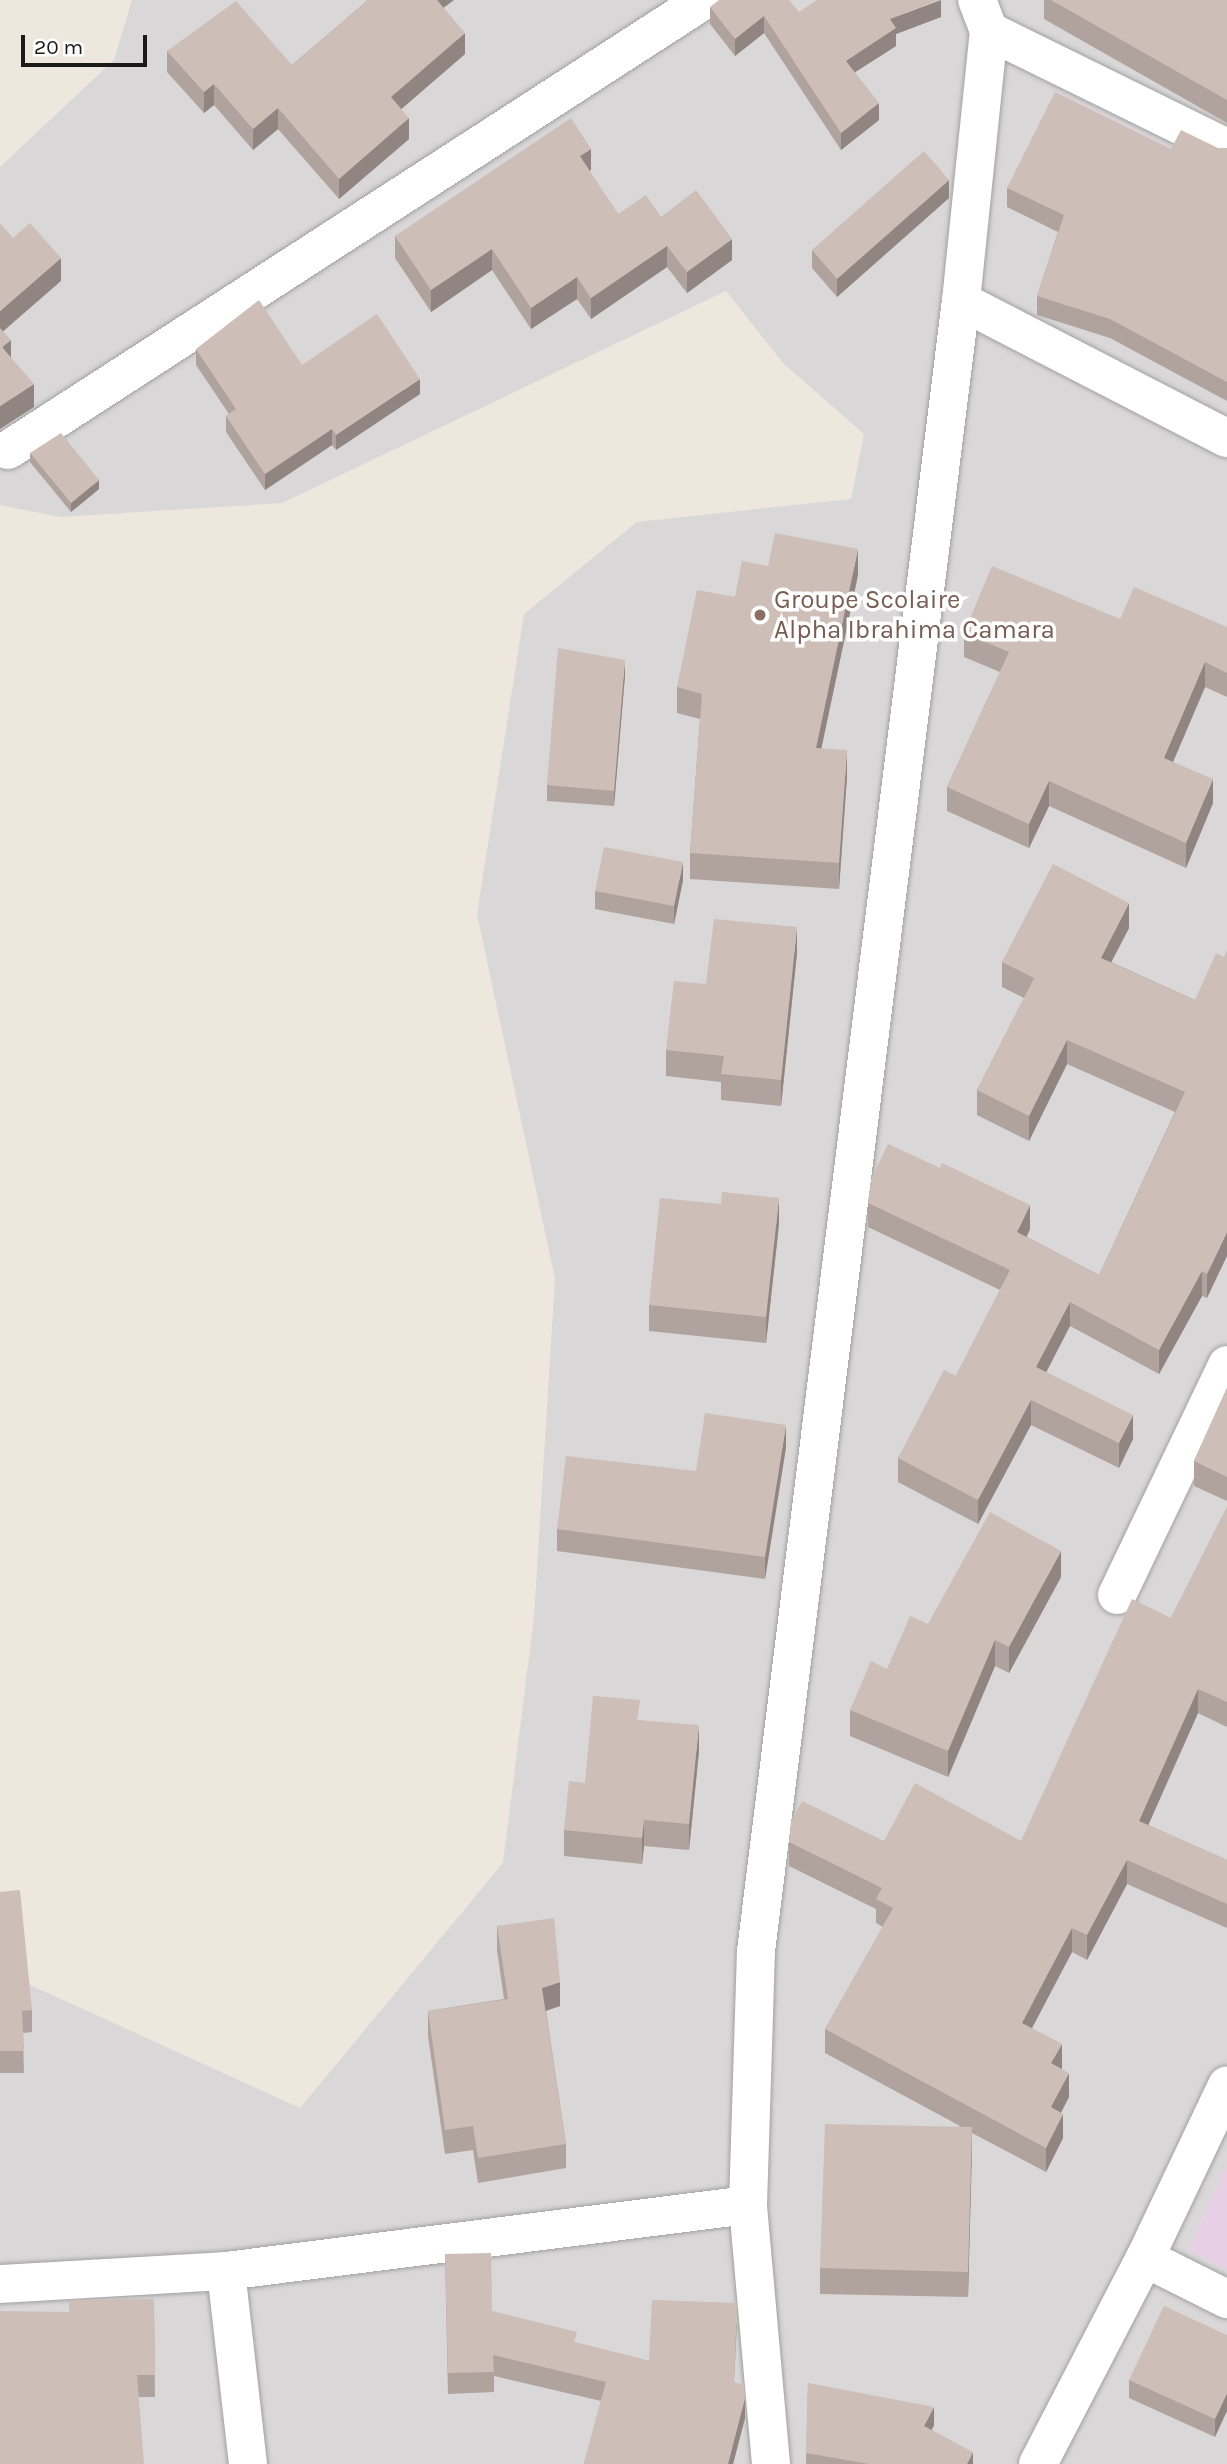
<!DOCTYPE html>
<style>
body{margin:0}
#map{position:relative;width:1227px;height:2464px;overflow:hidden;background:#ede7de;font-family:Karla,sans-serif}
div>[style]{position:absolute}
.residential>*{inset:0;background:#d9d7d7}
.industrial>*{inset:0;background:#e7cfe6}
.roads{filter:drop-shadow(0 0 2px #a1a1a1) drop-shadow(0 0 2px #a1a1a1)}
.minor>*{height:38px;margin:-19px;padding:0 19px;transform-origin:19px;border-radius:19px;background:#fff}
.wall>*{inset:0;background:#b0a39d}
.shaded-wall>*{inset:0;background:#908580}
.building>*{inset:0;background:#cdbeb7}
.dots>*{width:19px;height:19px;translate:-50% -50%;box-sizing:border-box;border:4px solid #fff;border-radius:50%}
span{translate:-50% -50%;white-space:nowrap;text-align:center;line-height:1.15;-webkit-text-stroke:7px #fff;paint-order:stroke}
.education-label{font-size:26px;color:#785e54}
.left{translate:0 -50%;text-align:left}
.scale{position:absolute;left:21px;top:35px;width:126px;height:32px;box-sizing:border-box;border:4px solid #1a1a1a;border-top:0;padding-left:9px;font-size:21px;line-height:24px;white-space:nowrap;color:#1a1a1a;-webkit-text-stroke:5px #fff;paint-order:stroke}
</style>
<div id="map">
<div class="residential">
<i style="clip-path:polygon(132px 0,1227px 0,1227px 2164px,1188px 2250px,1227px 2270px,1227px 2464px,0 2464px,0 1961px,28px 1984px,300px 2108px,503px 1863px,534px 1617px,555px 1279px,477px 914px,524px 614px,637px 522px,851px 499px,864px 434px,783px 363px,726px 291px,282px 503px,60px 517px,0 505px,0 167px,114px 60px)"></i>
</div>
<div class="industrial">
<i style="clip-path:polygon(1227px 2164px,1227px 2270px,1188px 2250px)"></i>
</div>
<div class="roads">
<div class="minor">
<i style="left:989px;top:31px;width:265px;rotate:26.2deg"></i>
<i style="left:961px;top:301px;width:299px;rotate:27.3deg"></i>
<i style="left:8px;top:450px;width:829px;rotate:-32.88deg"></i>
<i style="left:1117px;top:1595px;width:255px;rotate:-64.4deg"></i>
<i style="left:1145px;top:2258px;width:92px;rotate:26.6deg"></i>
<i style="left:226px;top:2271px;width:194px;rotate:83.5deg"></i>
<i style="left:0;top:2284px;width:226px;rotate:-3.3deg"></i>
<i style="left:226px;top:2271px;width:526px;rotate:-7.21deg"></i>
<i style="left:771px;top:2464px;width:260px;rotate:-95.1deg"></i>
<i style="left:748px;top:2205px;width:254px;rotate:-88.2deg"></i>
<i style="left:756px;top:1951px;width:1663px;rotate:-82.92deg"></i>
<i style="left:961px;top:301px;width:271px;rotate:-84.1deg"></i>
<i style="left:989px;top:31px;width:33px;rotate:-111deg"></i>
<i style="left:1038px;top:2464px;width:232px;rotate:-62.6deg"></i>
<i style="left:1145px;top:2258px;width:191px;rotate:-64.6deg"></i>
</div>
</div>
<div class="wall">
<i style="clip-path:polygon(368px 0,454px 0,443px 8px,465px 54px,401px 109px,409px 139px,339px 199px,278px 129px,253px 150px,214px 105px,204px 113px,167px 72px,167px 51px,292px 65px)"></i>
<i style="clip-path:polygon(1044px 0,1227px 0,1227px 123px,1044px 19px)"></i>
<i style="clip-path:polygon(710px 7px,799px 12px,941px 17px,896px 34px,896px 46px,855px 72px,879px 120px,841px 150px,764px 33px,735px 56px,710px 24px)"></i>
<i style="clip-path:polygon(1227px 148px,1227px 401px,1110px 338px,1037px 315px,1037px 296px,1058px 232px,1007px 207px,1007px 188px,1171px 149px)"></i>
<i style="clip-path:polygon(591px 170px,589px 171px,618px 214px,661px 217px,732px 260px,687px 293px,667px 267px,591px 319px,577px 299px,531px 329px,492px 270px,431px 312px,395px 258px,395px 236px)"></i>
<i style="clip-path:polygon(949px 198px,837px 297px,812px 268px,812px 250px)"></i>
<i style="clip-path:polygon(196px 349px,302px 365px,420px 394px,336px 450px,332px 445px,265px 490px,226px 432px,226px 416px,229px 414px,196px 365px)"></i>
<i style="clip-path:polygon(30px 453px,99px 489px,71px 512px,30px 462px)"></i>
<i style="clip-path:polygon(768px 566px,858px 575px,821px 748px,847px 776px,839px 889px,690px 879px,690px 853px,700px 719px,677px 713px,677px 687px,735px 597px)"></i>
<i style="clip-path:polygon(1120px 619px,1227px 627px,1227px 697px,1205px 687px,1173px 762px,1213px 803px,1186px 868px,1049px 806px,1029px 848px,947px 811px,947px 787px,1000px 672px,964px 657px,964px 633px)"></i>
<i style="clip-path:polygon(625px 675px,614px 806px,547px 801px,547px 785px)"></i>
<i style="clip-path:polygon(683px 880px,674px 924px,595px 909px,595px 891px)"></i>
<i style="clip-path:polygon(1129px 928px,1111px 962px,1195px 1000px,1224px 957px,1207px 1298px,1202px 1296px,1159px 1374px,1070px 1326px,1046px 1372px,1133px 1439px,1119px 1468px,1031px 1425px,978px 1524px,898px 1482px,898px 1458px,956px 1376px,1000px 1290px,868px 1227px,868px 1203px,1030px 1229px,1027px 1237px,1099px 1275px,1175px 1112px,1067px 1064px,1029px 1141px,977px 1115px,977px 1090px,1024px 998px,1002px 987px,1002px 962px)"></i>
<i style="clip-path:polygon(797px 953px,781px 1106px,721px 1100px,721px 1082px,666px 1076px,666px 1050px,706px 984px)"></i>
<i style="clip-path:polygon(779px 1224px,766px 1343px,649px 1331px,649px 1305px)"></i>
<i style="clip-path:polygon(1227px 1388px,1227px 1501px,1194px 1486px,1194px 1461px)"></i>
<i style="clip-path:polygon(786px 1447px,765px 1579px,557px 1551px,557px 1529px,696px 1471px)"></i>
<i style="clip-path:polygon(1227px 1507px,1227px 1727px,1198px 1713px,1148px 1825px,1227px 1860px,1227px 1928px,1127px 1884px,1087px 1960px,1072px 1952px,1032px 2028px,1061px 2069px,1069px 2097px,1061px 2113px,1063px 2138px,1046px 2172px,972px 2133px,968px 2297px,820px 2294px,820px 2268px,960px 2126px,825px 2053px,825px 2029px,883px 1927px,876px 1923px,876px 1909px,789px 1866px,789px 1842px,1021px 1841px,1171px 1618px)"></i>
<i style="clip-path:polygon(1061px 1577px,1009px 1673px,995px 1666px,948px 1777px,850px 1736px,850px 1710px,928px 1624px)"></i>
<i style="clip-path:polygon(640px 1720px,699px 1751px,689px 1850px,644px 1846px,642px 1864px,564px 1856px,564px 1830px,585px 1783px)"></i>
<i style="clip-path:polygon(0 1892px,32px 2010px,32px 2032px,23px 2033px,24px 2073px,0 2073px)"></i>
<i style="clip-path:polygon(497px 1926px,560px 2006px,546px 2011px,566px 2144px,566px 2168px,478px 2183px,473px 2150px,445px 2154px,428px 2036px,428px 2011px,504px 1999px,497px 1950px)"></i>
<i style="clip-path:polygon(445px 2254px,492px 2311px,577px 2343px,649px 2361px,737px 2324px,734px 2383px,745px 2418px,733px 2464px,584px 2464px,601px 2401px,494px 2376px,494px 2392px,448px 2394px)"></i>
<i style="clip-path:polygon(154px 2299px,155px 2397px,139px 2397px,69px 2312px)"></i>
<i style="clip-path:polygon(1227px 2335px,1215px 2437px,1129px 2398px,1129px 2380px)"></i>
<i style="clip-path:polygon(808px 2383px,934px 2425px,932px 2430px,973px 2464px,806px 2464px)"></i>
</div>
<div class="shaded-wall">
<i style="clip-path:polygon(432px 0,454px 0,432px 16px)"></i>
<i style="clip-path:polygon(941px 0,941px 17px,896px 34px,896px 46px,846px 78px,846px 61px,890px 19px)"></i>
<i style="clip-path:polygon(764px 16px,764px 33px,735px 56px,735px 39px)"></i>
<i style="clip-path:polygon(465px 33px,465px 54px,391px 118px,391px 97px)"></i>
<i style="clip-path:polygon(214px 84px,214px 105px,204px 113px,204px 92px)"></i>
<i style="clip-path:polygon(879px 103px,879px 120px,841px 150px,841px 133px)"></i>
<i style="clip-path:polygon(278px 108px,278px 129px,253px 150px,253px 129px)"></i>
<i style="clip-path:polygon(409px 118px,409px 139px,339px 199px,339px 179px)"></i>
<i style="clip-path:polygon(591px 149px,591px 170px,580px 177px,580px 156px)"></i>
<i style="clip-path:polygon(949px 180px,949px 198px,837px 297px,837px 279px)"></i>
<i style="clip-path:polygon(732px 239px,732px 260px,687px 293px,687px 272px)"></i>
<i style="clip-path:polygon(667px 246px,667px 267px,591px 319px,591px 298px)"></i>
<i style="clip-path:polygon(492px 249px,492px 270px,431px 312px,431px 290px)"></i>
<i style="clip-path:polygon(61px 258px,61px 281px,0 334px,0 311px)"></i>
<i style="clip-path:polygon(577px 277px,577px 299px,531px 329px,531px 308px)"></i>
<i style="clip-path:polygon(11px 340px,11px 363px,2px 347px)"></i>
<i style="clip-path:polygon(420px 379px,420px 394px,336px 450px,336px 435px)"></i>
<i style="clip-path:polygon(34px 384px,34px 407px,0 429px,0 406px)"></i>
<i style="clip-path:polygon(332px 429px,332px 445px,265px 490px,265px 474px)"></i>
<i style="clip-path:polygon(99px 480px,99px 489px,71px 512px,71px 503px)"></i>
<i style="clip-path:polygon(858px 549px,858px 575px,816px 774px,816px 748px)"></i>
<i style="clip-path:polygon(625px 660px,625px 675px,614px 806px,614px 791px)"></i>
<i style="clip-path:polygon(1205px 662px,1205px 687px,1164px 783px,1164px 758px)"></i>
<i style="clip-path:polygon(847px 750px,847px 776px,839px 889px,839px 863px)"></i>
<i style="clip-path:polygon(1213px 779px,1213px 803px,1186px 868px,1186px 843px)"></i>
<i style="clip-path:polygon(1049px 781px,1049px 806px,1029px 848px,1029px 824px)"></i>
<i style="clip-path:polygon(683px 862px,683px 880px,674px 924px,674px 906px)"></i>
<i style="clip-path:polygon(1129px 903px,1129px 928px,1101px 982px,1101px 958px)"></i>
<i style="clip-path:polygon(797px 927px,797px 953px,781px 1106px,781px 1080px)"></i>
<i style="clip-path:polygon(1067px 1040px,1067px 1064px,1029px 1141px,1029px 1116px)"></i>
<i style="clip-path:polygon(779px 1198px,779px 1224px,766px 1343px,766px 1317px)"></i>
<i style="clip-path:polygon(1030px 1205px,1030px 1229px,1017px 1256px,1017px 1232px)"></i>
<i style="clip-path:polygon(1227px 1232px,1227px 1256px,1207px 1298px,1207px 1274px)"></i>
<i style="clip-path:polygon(1202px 1271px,1202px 1296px,1159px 1374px,1159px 1350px)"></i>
<i style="clip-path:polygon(1070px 1302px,1070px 1326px,1036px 1392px,1036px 1367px)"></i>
<i style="clip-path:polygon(1031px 1400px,1031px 1425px,978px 1524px,978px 1500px)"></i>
<i style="clip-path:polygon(1133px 1415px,1133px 1439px,1119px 1468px,1119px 1443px)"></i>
<i style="clip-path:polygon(786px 1425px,786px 1447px,765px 1579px,765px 1557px)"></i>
<i style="clip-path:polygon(1061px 1551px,1061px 1577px,1009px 1673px,1009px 1647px)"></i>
<i style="clip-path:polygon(995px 1640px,995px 1666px,948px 1777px,948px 1751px)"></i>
<i style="clip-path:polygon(1198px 1689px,1198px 1713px,1139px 1846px,1139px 1821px)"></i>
<i style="clip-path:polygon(699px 1725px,699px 1751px,689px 1850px,689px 1824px)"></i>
<i style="clip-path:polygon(644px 1820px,644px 1846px,642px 1864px,642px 1838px)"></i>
<i style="clip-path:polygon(1127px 1860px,1127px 1884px,1087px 1960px,1087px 1935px)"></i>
<i style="clip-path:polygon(1072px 1928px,1072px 1952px,1022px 2047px,1022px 2023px)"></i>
<i style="clip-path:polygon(560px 1982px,560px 2006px,542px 2012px,542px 1988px)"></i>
<i style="clip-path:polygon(1062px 2044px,1062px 2068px,1051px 2088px,1051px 2063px)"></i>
<i style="clip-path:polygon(1069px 2073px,1069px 2097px,1051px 2131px,1051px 2107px)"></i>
<i style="clip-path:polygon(1063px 2114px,1063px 2138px,1046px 2172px,1046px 2148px)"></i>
<i style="clip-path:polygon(972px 2127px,972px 2152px,968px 2297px,968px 2272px)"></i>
<i style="clip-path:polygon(1227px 2393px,1227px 2411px,1215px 2437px,1215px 2419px)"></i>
<i style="clip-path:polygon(745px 2398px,745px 2418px,733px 2464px,728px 2464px)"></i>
<i style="clip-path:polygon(934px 2407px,934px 2425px,924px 2444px,924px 2426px)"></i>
<i style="clip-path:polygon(973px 2452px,973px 2464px,967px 2464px)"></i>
</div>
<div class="building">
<i style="clip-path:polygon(368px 0,437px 0,465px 33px,391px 97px,409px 118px,339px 179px,278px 108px,253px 129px,214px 84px,204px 92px,167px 51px,236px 1px,292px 65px)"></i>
<i style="clip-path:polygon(719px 0,789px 0,799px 12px,817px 0,939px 0,890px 19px,896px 28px,846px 61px,879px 103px,841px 133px,764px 16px,735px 39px,710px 7px)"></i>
<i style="clip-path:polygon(1051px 0,1227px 0,1227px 100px)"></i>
<i style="clip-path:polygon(1055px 92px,1171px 149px,1181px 130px,1218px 148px,1227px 148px,1227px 382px,1110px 319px,1037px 296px,1064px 215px,1007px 188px)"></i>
<i style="clip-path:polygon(571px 118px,591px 149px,580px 156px,618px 214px,646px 195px,661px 217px,696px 190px,732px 239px,687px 272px,667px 246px,591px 298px,577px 277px,531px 308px,492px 249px,431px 290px,395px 236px)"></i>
<i style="clip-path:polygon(924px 151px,949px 180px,837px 279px,812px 250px)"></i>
<i style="clip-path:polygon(0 223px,13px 238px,30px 223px,61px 258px,0 311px)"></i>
<i style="clip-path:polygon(259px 300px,302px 365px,377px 314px,420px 379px,336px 435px,332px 429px,265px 474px,226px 416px,236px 409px,196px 349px)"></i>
<i style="clip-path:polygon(0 328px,11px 340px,2px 347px,34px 384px,0 406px)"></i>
<i style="clip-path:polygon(61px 433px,99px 480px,71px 503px,30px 453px)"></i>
<i style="clip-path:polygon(775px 533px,858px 549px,816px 748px,847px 750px,839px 863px,690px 853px,702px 694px,677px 687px,697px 590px,735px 597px,742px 561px,768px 566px)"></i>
<i style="clip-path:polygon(992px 566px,1120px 619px,1134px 587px,1227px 627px,1227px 673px,1205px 662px,1164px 758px,1213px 779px,1186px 843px,1049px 781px,1029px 824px,947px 787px,1009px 652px,964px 633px)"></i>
<i style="clip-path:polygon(558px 648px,625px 660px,614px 791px,547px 785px)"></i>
<i style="clip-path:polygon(604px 847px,683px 862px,674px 906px,595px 891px)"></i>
<i style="clip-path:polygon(1053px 864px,1129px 903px,1101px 958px,1195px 1000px,1216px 953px,1224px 957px,1227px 950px,1227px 1232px,1207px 1274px,1202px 1271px,1159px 1350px,1070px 1302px,1036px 1367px,1133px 1415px,1119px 1443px,1031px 1400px,978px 1500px,898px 1458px,944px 1370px,956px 1376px,1010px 1270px,868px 1203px,871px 1180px,888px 1144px,940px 1168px,942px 1163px,1030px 1205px,1017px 1232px,1099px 1275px,1185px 1092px,1067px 1040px,1029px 1116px,977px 1090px,1034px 978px,1002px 962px)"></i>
<i style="clip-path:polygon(714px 919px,797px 927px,781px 1080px,721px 1074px,724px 1056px,666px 1050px,674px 981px,706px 984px)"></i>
<i style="clip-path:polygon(722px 1192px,779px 1198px,766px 1317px,649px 1305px,660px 1198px,721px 1204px)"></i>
<i style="clip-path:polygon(1227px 1388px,1227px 1477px,1194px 1461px)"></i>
<i style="clip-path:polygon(705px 1413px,786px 1425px,765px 1557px,557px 1529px,566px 1456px,696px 1471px)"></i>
<i style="clip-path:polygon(1227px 1507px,1227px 1702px,1198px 1689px,1139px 1821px,1227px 1860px,1227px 1904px,1127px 1860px,1087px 1935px,1072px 1928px,1022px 2023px,1062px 2044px,1051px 2063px,1069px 2073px,1051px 2107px,1063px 2114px,1046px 2148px,825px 2029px,893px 1908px,876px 1899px,882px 1888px,789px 1842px,791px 1821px,802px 1801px,884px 1841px,915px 1783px,1021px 1841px,1132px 1599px,1171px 1618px)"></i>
<i style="clip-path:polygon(990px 1512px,1061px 1551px,1009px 1647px,995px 1640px,948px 1751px,850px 1710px,871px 1661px,887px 1669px,910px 1616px,928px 1624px)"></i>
<i style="clip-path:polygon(593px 1696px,640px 1700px,637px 1720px,699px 1725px,689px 1824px,644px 1820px,642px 1838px,564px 1830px,569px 1781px,585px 1783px)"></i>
<i style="clip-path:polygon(20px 1890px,32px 2010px,22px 2011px,24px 2051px,0 2051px,0 1892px)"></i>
<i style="clip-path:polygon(554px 1918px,560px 1982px,542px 1988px,566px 2144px,478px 2158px,473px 2126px,445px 2130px,428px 2011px,508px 1999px,497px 1926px)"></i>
<i style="clip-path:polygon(825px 2124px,972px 2127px,968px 2272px,820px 2268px)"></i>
<i style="clip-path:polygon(491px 2253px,492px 2311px,577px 2332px,574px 2342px,649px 2361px,652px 2300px,737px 2303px,734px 2382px,744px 2385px,745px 2398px,728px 2464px,584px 2464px,606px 2382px,493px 2355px,494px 2372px,448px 2373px,445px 2254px)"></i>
<i style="clip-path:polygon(154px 2299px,155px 2375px,137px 2375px,144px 2464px,0 2464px,0 2311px,69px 2312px,69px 2300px)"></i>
<i style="clip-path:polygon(1164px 2306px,1227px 2335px,1227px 2393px,1215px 2419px,1129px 2380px)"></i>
<i style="clip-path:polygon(808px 2383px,934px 2407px,924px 2426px,973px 2452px,967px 2464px,869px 2464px,806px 2453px)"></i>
</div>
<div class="dots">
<i style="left:760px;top:615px;background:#8d6e63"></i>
</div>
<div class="education-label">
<span class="left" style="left:774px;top:615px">Groupe Scolaire<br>Alpha Ibrahima Camara</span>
</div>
<div class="scale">20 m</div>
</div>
